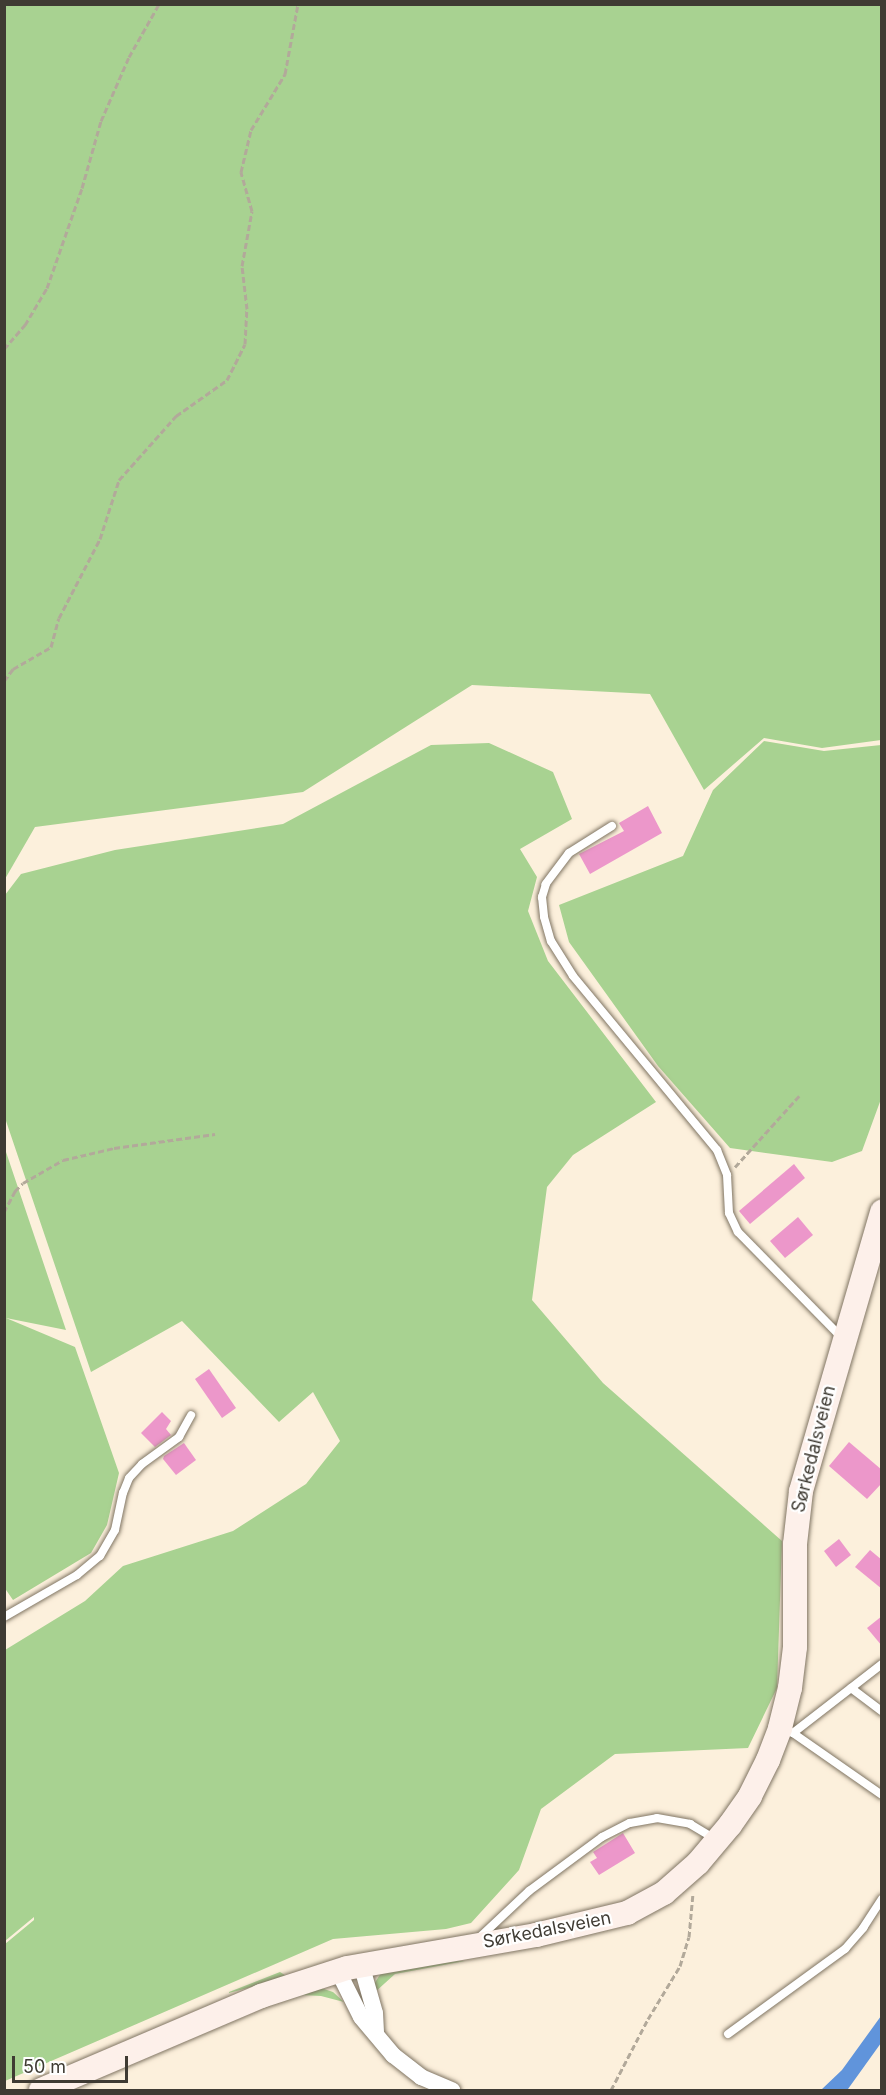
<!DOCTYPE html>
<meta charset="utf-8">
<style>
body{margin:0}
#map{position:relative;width:886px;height:2095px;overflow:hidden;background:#fcf0dc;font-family:Inter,sans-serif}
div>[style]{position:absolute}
.green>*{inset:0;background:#a8d291}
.water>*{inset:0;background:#6094db}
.building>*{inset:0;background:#ec97ca}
.path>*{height:3px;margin-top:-1.5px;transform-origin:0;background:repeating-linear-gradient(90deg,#b2a99a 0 6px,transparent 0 9px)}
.roads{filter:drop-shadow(0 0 2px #807563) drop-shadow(0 0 2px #807563)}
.lane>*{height:8px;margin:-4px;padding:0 4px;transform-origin:4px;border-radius:4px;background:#fff}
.street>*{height:16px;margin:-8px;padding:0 8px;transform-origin:8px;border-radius:8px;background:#fff}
.secondary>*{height:24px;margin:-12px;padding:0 12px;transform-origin:12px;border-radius:12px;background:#fdf0ea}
span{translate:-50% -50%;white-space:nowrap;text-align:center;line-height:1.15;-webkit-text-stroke:4.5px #fff;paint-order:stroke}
.street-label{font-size:18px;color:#3f3b33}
.frame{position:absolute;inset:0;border:6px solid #3f3b33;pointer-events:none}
.scale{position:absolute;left:12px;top:2056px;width:116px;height:27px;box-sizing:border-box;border:3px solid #3f3b33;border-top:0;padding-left:8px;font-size:18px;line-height:21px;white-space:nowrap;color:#3f3b33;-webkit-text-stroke:4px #fff;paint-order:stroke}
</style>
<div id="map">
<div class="green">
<i style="clip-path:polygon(5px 4px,881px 5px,881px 740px,822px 748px,764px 738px,704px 790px,650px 694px,472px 685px,303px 792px,35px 827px,5px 879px)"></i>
<i style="clip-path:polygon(764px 741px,824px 751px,881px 745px,881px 1099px,862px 1151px,832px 1162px,730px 1148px,658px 1066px,569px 942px,559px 905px,683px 856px,713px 790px)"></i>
<i style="clip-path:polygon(489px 743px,553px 772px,572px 819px,520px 849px,537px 877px,528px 911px,548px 961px,656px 1102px,573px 1155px,547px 1187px,532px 1300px,603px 1383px,782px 1541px,777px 1688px,748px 1748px,615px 1754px,541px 1809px,519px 1870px,471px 1923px,446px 1929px,333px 1939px,5px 2081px,5px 1944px,34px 1920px,34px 1917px,5px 1941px,5px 1650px,85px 1601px,123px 1566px,233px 1531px,306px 1484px,340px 1441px,313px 1392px,279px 1422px,182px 1321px,91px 1372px,5px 1118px,5px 895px,21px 874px,115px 850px,283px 824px,431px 745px)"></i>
<i style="clip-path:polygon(4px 1146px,66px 1330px,6px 1318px,75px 1347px,119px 1473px,107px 1525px,91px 1553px,13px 1600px,4px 1587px)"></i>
<i style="clip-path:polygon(465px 1961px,395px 1974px,374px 1993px,374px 1984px,381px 1973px,427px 1962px)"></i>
<i style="clip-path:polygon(280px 1972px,288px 1977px,229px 1993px,229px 1992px)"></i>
<i style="clip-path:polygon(318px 1987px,333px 1992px,344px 2002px,321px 1996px,302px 1995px)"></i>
</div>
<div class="water">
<i style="clip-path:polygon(881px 2016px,881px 2043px,848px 2089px,821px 2090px,842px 2070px)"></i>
</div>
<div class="building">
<i style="clip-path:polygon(648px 806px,662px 833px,590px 874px,579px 854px,624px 831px,619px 823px)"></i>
<i style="clip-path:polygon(794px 1164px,805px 1178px,750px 1224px,739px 1211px)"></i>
<i style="clip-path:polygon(798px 1217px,813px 1235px,785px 1258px,770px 1241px)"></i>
<i style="clip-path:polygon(209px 1369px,236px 1408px,222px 1418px,195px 1379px)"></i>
<i style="clip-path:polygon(162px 1412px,171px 1421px,166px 1429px,171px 1435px,155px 1447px,141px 1433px)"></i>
<i style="clip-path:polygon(849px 1442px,882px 1470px,882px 1483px,867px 1499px,829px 1466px)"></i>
<i style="clip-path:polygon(184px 1443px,196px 1460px,176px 1475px,163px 1459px,164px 1456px)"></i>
<i style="clip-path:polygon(839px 1539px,851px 1555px,836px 1567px,824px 1551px)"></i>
<i style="clip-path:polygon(870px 1550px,882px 1560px,882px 1589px,855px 1567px)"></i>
<i style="clip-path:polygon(882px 1616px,882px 1646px,867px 1628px)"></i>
<i style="clip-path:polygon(623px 1833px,635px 1853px,599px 1875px,590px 1862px,597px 1858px,593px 1852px)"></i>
</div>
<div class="path">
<i style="left:4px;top:349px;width:32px;rotate:-49deg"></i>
<i style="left:25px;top:325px;width:43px;rotate:-59.3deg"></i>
<i style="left:47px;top:288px;width:106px;rotate:-70.7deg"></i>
<i style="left:82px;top:188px;width:70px;rotate:-74.2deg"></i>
<i style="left:101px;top:121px;width:70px;rotate:-66.4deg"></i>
<i style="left:129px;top:57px;width:61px;rotate:-60.5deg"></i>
<i style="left:4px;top:681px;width:15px;rotate:-53deg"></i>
<i style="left:13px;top:669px;width:44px;rotate:-30.1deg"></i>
<i style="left:51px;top:647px;width:30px;rotate:-75deg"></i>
<i style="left:59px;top:618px;width:89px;rotate:-62.6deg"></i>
<i style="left:100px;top:539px;width:62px;rotate:-72.1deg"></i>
<i style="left:119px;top:480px;width:86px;rotate:-48.3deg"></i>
<i style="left:176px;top:416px;width:62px;rotate:-35.2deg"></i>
<i style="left:227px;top:380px;width:40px;rotate:-63.4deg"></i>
<i style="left:245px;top:344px;width:35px;rotate:-87deg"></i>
<i style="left:247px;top:309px;width:43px;rotate:-96.6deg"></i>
<i style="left:242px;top:266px;width:56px;rotate:-79.7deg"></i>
<i style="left:252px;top:211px;width:41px;rotate:-105.8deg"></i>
<i style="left:241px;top:172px;width:43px;rotate:-76.6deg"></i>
<i style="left:251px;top:130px;width:66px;rotate:-58.7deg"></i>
<i style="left:285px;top:74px;width:71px;rotate:-79.5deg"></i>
<i style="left:735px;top:1167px;width:96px;rotate:-48deg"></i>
<i style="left:4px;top:1212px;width:24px;rotate:-62deg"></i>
<i style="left:15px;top:1191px;width:11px;rotate:-45deg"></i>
<i style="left:23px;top:1183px;width:46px;rotate:-29.9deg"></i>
<i style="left:63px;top:1160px;width:52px;rotate:-13.2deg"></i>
<i style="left:114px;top:1148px;width:102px;rotate:-7.9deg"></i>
<i style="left:611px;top:2090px;width:80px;rotate:-62.5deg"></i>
<i style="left:648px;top:2019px;width:62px;rotate:-58.9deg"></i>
<i style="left:680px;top:1966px;width:30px;rotate:-73deg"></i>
<i style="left:689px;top:1937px;width:44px;rotate:-84.8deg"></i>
</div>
<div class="roads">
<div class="lane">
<i style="left:612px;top:826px;width:51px;rotate:147.9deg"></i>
<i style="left:569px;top:853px;width:39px;rotate:127deg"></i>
<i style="left:546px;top:884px;width:14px;rotate:107deg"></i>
<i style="left:542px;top:897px;width:20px;rotate:84deg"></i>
<i style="left:544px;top:917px;width:25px;rotate:74deg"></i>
<i style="left:551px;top:941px;width:41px;rotate:57.8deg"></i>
<i style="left:573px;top:976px;width:226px;rotate:50.4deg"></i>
<i style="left:717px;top:1150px;width:27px;rotate:68deg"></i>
<i style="left:727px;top:1175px;width:38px;rotate:87deg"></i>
<i style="left:729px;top:1213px;width:21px;rotate:65deg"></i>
<i style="left:738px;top:1232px;width:150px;rotate:45.5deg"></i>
<i style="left:4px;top:1617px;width:84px;rotate:-29.9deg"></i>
<i style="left:77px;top:1575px;width:30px;rotate:-40deg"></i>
<i style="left:100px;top:1556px;width:30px;rotate:-60deg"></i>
<i style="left:115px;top:1530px;width:38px;rotate:-78deg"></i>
<i style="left:123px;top:1493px;width:16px;rotate:-68deg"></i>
<i style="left:129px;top:1478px;width:19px;rotate:-47deg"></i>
<i style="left:142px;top:1464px;width:46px;rotate:-36.1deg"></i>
<i style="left:179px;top:1437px;width:25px;rotate:-61deg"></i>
<i style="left:851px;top:1688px;width:39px;rotate:37deg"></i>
<i style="left:783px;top:1729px;width:11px;rotate:22deg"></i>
<i style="left:793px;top:1733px;width:113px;rotate:-37.8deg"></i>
<i style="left:793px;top:1733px;width:108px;rotate:34.9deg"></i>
<i style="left:479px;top:1938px;width:69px;rotate:-43.2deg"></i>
<i style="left:529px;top:1891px;width:91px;rotate:-36.5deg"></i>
<i style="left:602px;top:1837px;width:31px;rotate:-27deg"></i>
<i style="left:630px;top:1823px;width:27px;rotate:-10deg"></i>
<i style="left:657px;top:1818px;width:34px;rotate:10deg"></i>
<i style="left:690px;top:1824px;width:29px;rotate:31deg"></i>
<i style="left:728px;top:2034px;width:145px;rotate:-36deg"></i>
<i style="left:845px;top:1949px;width:28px;rotate:-49deg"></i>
<i style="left:863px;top:1928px;width:35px;rotate:-57deg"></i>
</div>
<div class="street">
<i style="left:361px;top:1964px;width:51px;rotate:74.1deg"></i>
<i style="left:375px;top:2013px;width:20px;rotate:87deg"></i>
<i style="left:338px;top:1971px;width:51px;rotate:63.4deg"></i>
<i style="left:361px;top:2017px;width:50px;rotate:49.9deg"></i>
<i style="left:393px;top:2055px;width:36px;rotate:38deg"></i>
<i style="left:421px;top:2077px;width:34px;rotate:23deg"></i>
</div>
<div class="secondary">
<i style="left:41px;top:2090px;width:239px;rotate:-23.1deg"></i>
<i style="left:261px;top:1996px;width:90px;rotate:-18deg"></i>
<i style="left:347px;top:1968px;width:192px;rotate:-9.9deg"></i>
<i style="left:536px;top:1935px;width:94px;rotate:-13.6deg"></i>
<i style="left:627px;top:1913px;width:42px;rotate:-28.4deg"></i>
<i style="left:664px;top:1893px;width:45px;rotate:-41.4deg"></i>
<i style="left:698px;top:1863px;width:50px;rotate:-49.9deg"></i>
<i style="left:730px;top:1825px;width:35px;rotate:-55deg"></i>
<i style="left:750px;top:1796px;width:40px;rotate:-63.4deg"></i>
<i style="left:768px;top:1760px;width:34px;rotate:-69deg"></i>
<i style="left:780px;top:1728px;width:41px;rotate:-76deg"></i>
<i style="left:790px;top:1688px;width:41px;rotate:-83deg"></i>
<i style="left:795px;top:1647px;width:103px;rotate:-90deg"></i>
<i style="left:795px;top:1544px;width:53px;rotate:-83.5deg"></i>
<i style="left:801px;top:1491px;width:291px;rotate:-73.8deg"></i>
</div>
</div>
<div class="street-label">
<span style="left:814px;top:1449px;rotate:-76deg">Sørkedalsveien</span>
<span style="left:547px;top:1930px;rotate:-11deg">Sørkedalsveien</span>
</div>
<div class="frame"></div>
<div class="scale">50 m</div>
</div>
